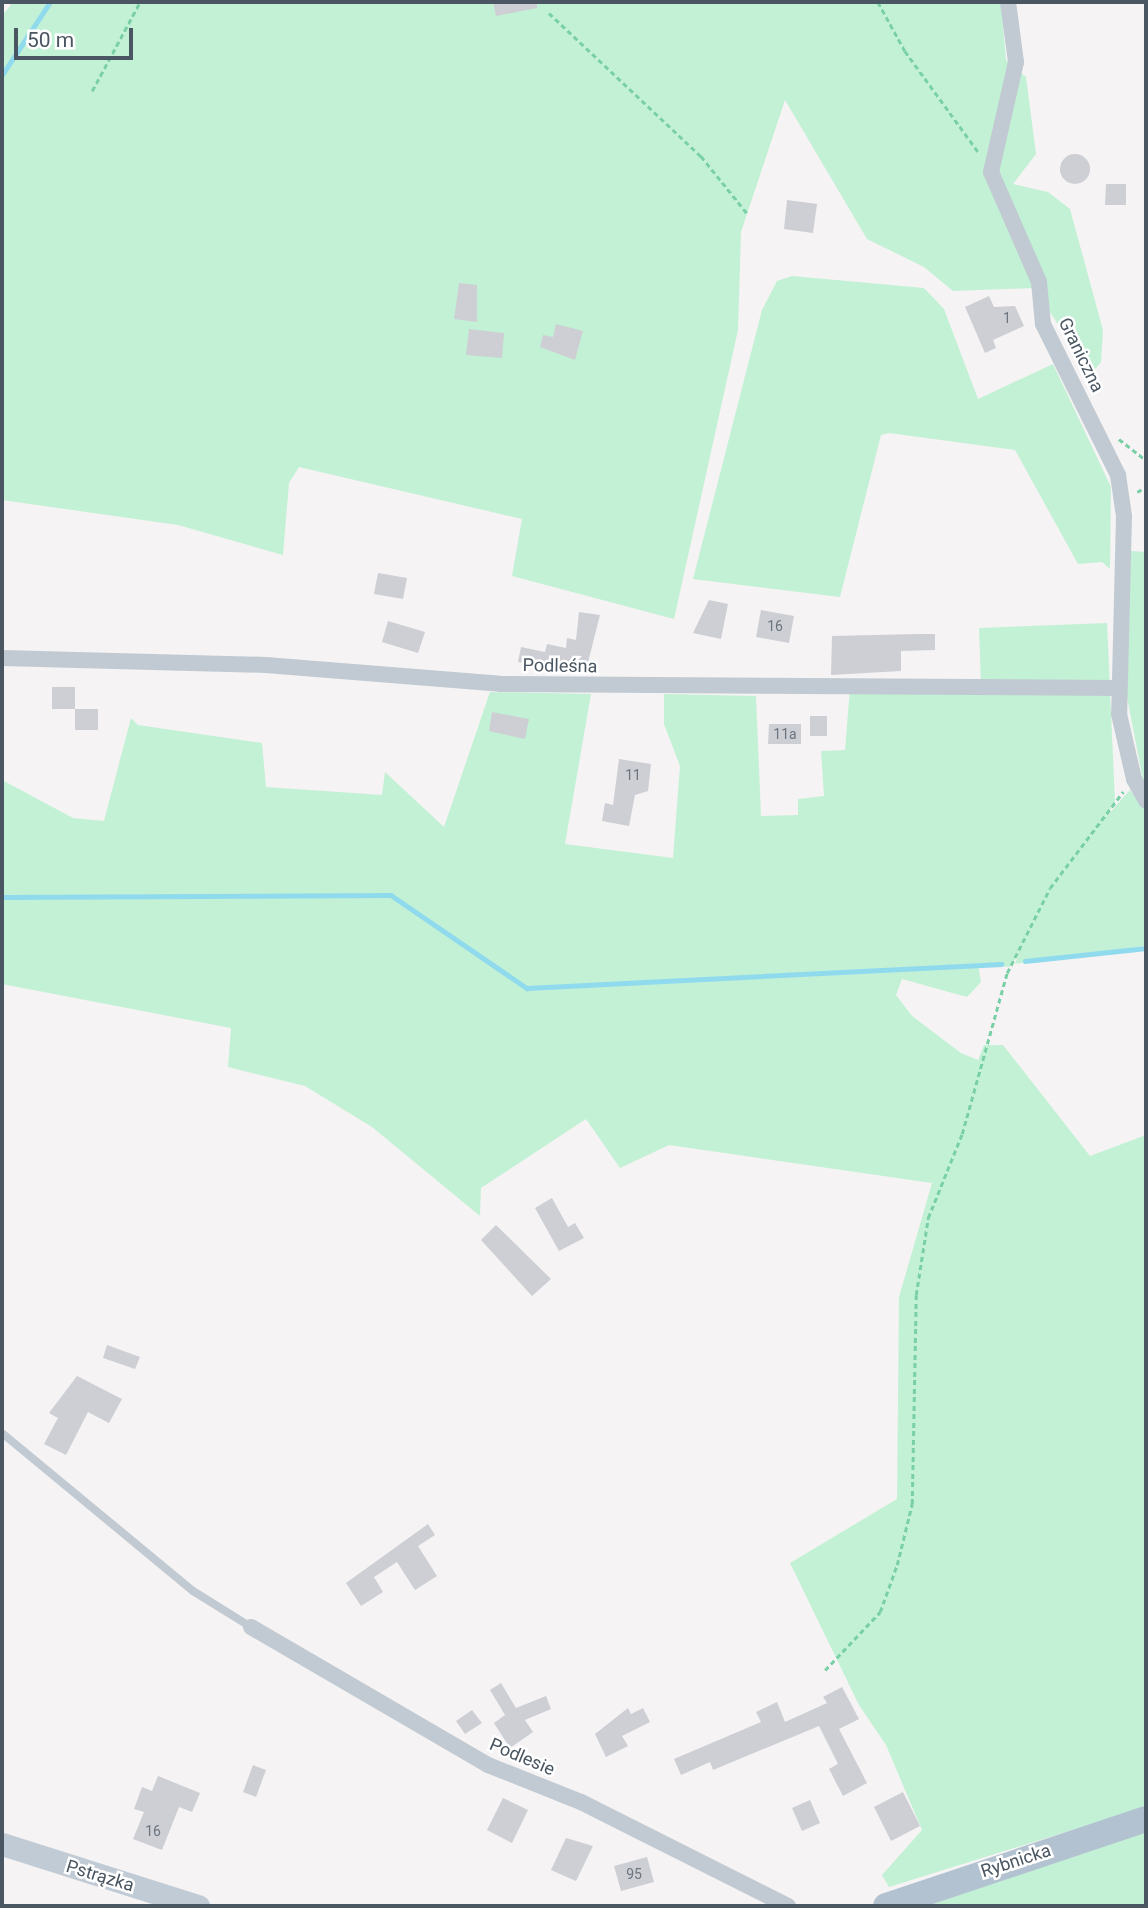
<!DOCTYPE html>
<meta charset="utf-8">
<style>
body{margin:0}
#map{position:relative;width:1148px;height:1908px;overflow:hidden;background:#f5f3f3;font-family:Roboto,sans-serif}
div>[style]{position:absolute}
.green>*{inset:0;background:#c3f1d5}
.stream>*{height:4.5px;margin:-2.25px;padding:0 2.25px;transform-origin:2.25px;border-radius:2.25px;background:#90daee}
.building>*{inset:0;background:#cdcfd5}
.round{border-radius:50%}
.path>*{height:2.5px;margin-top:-1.25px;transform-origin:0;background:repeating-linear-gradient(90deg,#7ad0a6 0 5px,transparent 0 8.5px)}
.service>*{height:8px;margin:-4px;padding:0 4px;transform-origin:4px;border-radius:4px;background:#c1cad2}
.minor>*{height:16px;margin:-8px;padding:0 8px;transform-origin:8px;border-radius:8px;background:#c1cad2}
.secondary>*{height:23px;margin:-11.5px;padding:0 11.5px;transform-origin:11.5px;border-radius:11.5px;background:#c1cbd6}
.primary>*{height:26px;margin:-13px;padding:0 13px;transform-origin:13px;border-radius:13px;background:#b3c2d1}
span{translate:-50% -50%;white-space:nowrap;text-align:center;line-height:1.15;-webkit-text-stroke:5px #fff;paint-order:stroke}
.number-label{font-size:14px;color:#6b747e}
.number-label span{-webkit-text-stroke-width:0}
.street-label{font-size:18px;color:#4a5661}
.frame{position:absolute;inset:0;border:4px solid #4a5661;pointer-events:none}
.scale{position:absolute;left:14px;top:28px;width:119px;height:32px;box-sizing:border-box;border:4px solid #4a5661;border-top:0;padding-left:9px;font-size:21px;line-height:24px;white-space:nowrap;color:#4a5661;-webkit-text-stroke:5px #fff;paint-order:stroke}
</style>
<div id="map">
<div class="green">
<i style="clip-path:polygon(13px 2px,1001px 2px,1006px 60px,1026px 77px,1036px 154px,1013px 184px,1048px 192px,1070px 209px,1103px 330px,1101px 362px,1091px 374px,1034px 288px,953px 291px,924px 267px,867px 239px,785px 100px,741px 232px,738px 330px,674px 619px,512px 576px,522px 519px,299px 467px,289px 483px,283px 555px,178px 525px,2px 500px,2px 16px)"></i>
<i style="clip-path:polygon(792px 276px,924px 288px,944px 309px,978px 399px,1053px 364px,1111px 487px,1110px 569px,1102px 562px,1078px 564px,1015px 450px,889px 433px,881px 435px,840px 597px,693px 579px,762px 310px,777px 281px)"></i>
<i style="clip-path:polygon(1131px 551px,1146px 552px,1146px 796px,1124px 681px)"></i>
<i style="clip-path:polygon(1107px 623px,1115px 802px,1105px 818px,1130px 790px,1146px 811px,1146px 946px,1015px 964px,1019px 954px,1010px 967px,978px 964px,981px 982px,967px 997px,902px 979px,896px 995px,912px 1016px,961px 1053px,978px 1060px,984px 1045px,1003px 1045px,1090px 1156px,1146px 1135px,1146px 1807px,889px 1887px,882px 1875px,922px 1830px,886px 1745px,859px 1705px,790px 1563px,897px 1499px,899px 1297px,932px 1183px,669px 1145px,620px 1168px,586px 1119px,481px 1188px,480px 1216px,372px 1127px,305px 1086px,228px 1067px,231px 1028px,2px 984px,2px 780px,73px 818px,104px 821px,131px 718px,138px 725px,262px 743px,266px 787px,382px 795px,385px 772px,444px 827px,490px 692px,591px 694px,565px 844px,673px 858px,680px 766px,664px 724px,664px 694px,756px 696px,761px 816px,798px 815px,798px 799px,824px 796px,821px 751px,845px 750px,850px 688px,981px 682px,979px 628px)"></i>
<i style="clip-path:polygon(1146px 1829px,1146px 1906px,927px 1906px)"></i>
</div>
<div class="stream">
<i style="left:2px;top:75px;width:87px;rotate:-56.7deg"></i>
<i style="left:2px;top:897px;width:389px;rotate:-0.3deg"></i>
<i style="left:391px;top:895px;width:165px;rotate:34.4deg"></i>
<i style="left:527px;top:988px;width:475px;rotate:-2.9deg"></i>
<i style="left:1025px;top:961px;width:122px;rotate:-6.1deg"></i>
</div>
<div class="building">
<i style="clip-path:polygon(493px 2px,537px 2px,537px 8px,496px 16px)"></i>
<i class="round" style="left:1060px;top:154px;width:30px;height:30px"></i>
<i style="clip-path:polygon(1106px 184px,1126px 184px,1126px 205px,1105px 205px)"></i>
<i style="clip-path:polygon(787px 200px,817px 204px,813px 233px,784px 229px)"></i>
<i style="clip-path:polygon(459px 283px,477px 285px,477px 322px,454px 319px)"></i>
<i style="clip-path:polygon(989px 296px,994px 307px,1015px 306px,1024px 326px,993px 340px,996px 348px,985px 353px,965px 307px)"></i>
<i style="clip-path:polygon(556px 324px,583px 331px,575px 360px,540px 347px,543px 335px,553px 337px)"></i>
<i style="clip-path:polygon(469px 329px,504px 333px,502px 358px,466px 355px)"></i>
<i style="clip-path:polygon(378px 573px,407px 578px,403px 599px,374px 594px)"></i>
<i style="clip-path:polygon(709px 600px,728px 604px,721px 639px,693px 633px)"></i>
<i style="clip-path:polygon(761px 610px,794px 616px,789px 643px,756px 637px)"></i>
<i style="clip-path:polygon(579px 612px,600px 615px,585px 674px,518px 662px,521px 647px,545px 652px,547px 644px,566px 648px,567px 638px,576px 640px)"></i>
<i style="clip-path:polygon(388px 621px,425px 632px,418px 653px,382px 642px)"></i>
<i style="clip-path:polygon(918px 634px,935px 634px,935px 650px,901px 651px,901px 671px,831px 675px,832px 636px)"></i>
<i style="clip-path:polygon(52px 687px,75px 687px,75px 709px,52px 709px)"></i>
<i style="clip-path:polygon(75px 709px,98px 709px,98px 730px,75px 730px)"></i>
<i style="clip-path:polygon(492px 712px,529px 719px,525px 739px,489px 731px)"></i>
<i style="clip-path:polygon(810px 716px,827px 716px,827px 736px,810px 736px)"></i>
<i style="clip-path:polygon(769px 724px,801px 724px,801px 744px,768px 744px)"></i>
<i style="clip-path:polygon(619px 759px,651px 764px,648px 791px,635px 795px,629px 826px,602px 821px,605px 803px,613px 805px)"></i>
<i style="clip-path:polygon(552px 1198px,568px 1227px,575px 1223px,584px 1238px,559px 1251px,535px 1208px)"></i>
<i style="clip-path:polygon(496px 1225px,551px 1279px,532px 1296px,481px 1240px)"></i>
<i style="clip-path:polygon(107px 1345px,140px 1357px,135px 1369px,103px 1358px)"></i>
<i style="clip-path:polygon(77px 1376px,122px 1399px,109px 1423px,88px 1412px,66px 1455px,44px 1444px,58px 1418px,49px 1413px)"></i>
<i style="clip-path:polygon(428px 1524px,435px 1535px,418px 1546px,437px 1576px,415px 1590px,397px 1562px,374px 1577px,383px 1592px,361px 1606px,346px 1583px)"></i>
<i style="clip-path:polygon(501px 1683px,516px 1708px,546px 1696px,551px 1709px,525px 1720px,533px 1732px,510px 1748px,494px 1723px,505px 1715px,490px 1690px)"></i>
<i style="clip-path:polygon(842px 1687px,859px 1719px,839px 1729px,867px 1783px,843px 1796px,829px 1769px,838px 1764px,819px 1726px,713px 1770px,710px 1762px,681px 1775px,674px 1759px,761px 1722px,756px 1712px,777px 1702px,785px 1722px,827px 1703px,823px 1697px)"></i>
<i style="clip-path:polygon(628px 1708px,631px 1714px,643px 1708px,650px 1722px,622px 1736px,628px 1746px,606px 1757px,595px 1734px)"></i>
<i style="clip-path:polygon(472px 1710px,482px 1723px,465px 1734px,456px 1721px)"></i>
<i style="clip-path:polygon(253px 1765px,266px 1770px,256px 1797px,243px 1792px)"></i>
<i style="clip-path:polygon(158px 1776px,200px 1793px,192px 1812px,179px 1807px,162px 1850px,133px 1839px,144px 1812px,134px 1809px,142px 1787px,152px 1791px)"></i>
<i style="clip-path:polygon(903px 1792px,920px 1826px,891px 1841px,874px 1807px)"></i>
<i style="clip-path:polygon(503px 1798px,528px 1810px,512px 1843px,487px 1830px)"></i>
<i style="clip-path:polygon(810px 1800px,820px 1823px,802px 1831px,792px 1808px)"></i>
<i style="clip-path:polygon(566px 1838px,593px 1846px,576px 1881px,551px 1870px)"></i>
<i style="clip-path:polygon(647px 1857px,654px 1882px,621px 1891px,614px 1866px)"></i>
</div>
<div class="path">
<i style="left:878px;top:2px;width:56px;rotate:61.1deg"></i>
<i style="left:905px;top:51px;width:126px;rotate:54deg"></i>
<i style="left:549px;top:13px;width:209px;rotate:43.3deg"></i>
<i style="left:701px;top:156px;width:73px;rotate:51.1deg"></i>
<i style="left:92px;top:91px;width:101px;rotate:-61.7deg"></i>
<i style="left:1119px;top:439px;width:34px;rotate:38deg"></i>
<i style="left:1137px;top:492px;width:10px;rotate:-29deg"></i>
<i style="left:825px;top:1670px;width:80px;rotate:-46.5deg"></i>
<i style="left:880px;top:1612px;width:50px;rotate:-70.1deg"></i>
<i style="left:897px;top:1565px;width:63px;rotate:-76.2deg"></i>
<i style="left:912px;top:1504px;width:209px;rotate:-88.9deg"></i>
<i style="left:916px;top:1295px;width:78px;rotate:-81.1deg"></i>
<i style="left:928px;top:1218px;width:91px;rotate:-68deg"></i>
<i style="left:962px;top:1134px;width:167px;rotate:-74.4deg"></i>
<i style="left:1007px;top:973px;width:95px;rotate:-63.2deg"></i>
<i style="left:1050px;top:888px;width:121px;rotate:-52.8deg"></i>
</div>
<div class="service">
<i style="left:2px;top:1433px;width:248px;rotate:39.6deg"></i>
<i style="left:193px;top:1591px;width:68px;rotate:31.8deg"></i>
</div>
<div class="minor">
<i style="left:1008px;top:2px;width:61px;rotate:82.4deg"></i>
<i style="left:1016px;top:62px;width:113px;rotate:102.8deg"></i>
<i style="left:991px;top:172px;width:120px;rotate:66.4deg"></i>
<i style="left:1039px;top:282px;width:42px;rotate:84.6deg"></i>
<i style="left:1043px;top:324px;width:169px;rotate:63.6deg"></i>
<i style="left:1118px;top:475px;width:41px;rotate:81.7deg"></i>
<i style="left:1124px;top:516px;width:198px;rotate:91.4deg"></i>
<i style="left:1119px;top:714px;width:67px;rotate:77deg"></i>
<i style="left:1134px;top:779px;width:25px;rotate:61deg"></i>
<i style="left:2px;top:658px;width:264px;rotate:1.5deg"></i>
<i style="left:266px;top:665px;width:235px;rotate:4.6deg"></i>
<i style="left:500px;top:684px;width:619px;rotate:0.37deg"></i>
<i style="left:251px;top:1627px;width:274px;rotate:30.2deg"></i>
<i style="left:488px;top:1765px;width:100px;rotate:21.7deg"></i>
<i style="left:581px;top:1802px;width:232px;rotate:26.7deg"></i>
</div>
<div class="secondary">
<i style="left:2px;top:1844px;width:206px;rotate:17.6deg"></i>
</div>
<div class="primary">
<i style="left:886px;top:1906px;width:274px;rotate:-18.5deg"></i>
</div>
<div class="number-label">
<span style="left:1007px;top:318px">1</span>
<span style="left:775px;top:626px">16</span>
<span style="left:785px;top:734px">11a</span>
<span style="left:633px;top:775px">11</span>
<span style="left:153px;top:1831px">16</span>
<span style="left:634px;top:1874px">95</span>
</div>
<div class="street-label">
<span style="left:1081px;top:355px;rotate:64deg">Graniczna</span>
<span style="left:560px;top:666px;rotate:1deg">Podleśna</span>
<span style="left:522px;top:1757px;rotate:23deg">Podlesie</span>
<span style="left:1016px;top:1861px;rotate:-18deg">Rybnicka</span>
<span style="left:100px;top:1876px;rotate:17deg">Pstrązka</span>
</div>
<div class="frame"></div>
<div class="scale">50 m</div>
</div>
